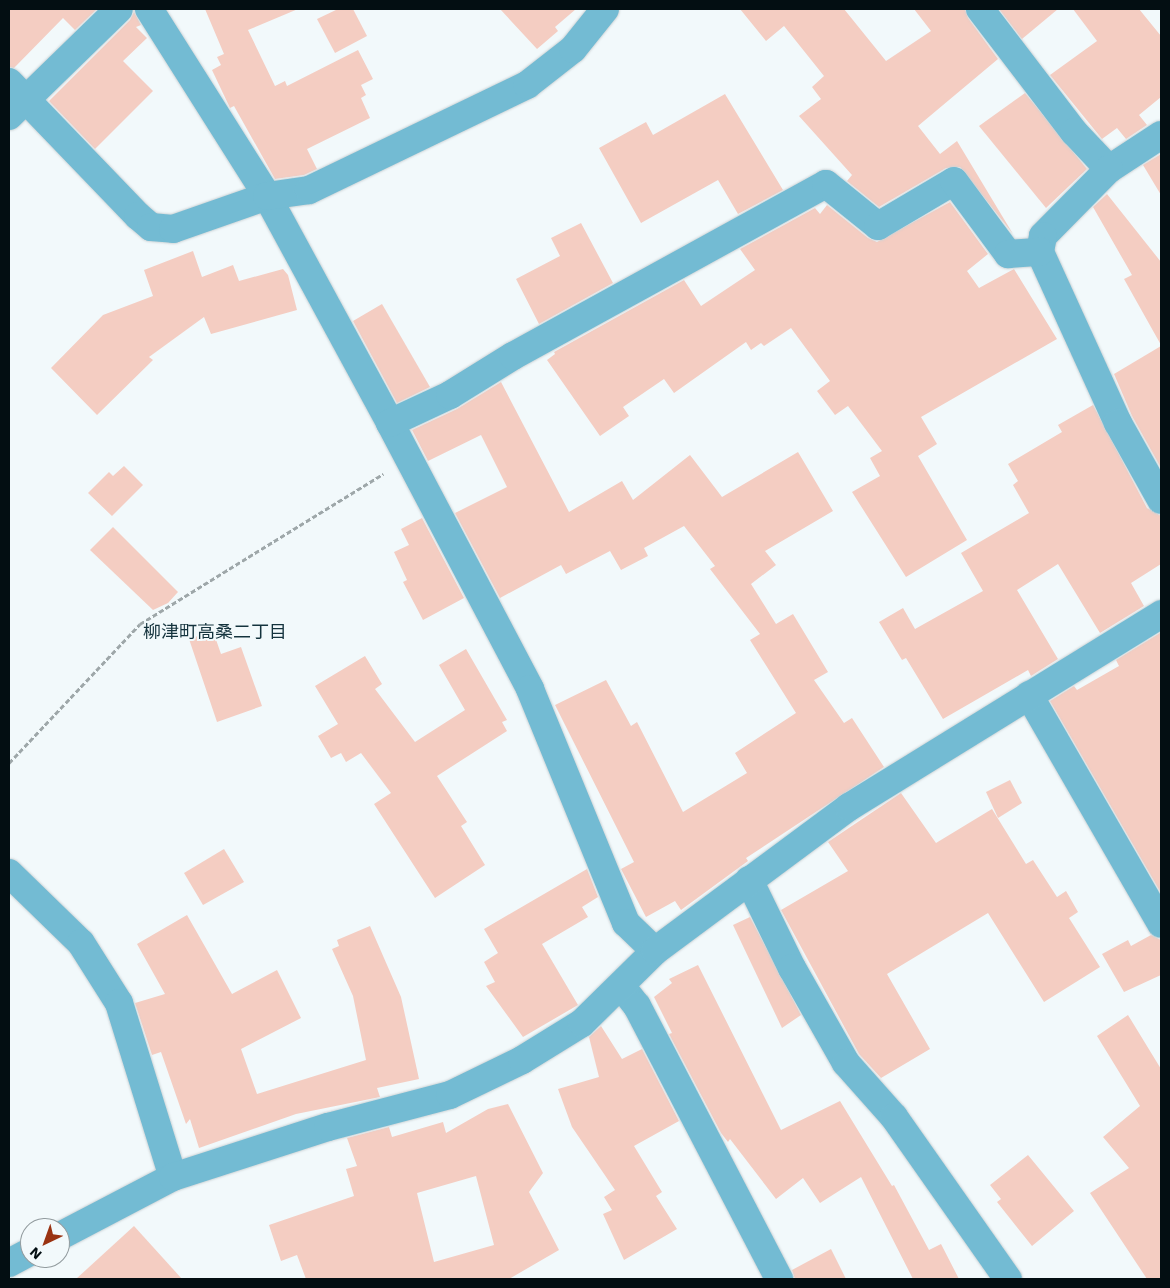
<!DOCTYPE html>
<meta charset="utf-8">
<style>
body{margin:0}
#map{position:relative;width:1170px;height:1288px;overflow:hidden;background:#f2f9fb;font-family:"Work Sans","Noto Sans JP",sans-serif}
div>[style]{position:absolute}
.building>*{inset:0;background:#f4cdc2}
.path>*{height:3px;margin-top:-1.5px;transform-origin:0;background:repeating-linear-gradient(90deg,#9ea7a9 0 5px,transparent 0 7.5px)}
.roads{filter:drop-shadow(0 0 1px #ccd3d6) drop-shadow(0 0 1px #ccd3d6)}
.minor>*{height:28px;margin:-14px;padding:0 14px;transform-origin:14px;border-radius:14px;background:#73bbd3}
span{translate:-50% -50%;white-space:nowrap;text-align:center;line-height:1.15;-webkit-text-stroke:4px #f2f9fb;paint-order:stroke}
.neighbourhood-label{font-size:18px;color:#14333d}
.frame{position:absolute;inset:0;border:10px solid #030e12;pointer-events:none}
.north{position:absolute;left:20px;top:1218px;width:50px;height:50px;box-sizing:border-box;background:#f2f9fb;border:1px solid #929b9e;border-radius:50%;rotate:222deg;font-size:14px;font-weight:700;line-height:20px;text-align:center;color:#030e12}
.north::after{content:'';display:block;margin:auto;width:18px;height:22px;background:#9a3312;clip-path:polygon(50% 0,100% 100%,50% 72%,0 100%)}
</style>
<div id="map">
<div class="building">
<i style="clip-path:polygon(9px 9px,97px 9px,75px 30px,63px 18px,14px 68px,9px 67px)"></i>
<i style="clip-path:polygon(205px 9px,298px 9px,248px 30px,275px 86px,285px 81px,287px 86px,358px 50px,373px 79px,361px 85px,366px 95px,361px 98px,370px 118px,307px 149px,317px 169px,304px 175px,275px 179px,234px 106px,230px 108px,212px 70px,221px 65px,217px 57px,224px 54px)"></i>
<i style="clip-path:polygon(338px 9px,353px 9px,367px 36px,335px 53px,317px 19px)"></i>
<i style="clip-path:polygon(500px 9px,576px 9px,555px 27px,558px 31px,537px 49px)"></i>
<i style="clip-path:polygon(740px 9px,844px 9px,886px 61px,931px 31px,914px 9px,965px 9px,968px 18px,998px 59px,918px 126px,940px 154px,957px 141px,1013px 234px,960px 167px,946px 168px,879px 207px,847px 181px,852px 175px,799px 116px,821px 99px,812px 87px,824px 76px,784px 26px,766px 41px)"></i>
<i style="clip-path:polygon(999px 9px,1058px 9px,1022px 39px)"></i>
<i style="clip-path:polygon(1073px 9px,1139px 9px,1161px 36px,1161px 97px,1139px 115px,1147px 125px,1126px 139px,1117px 128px,1102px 139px,1050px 75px,1097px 41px)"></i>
<i style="clip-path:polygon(134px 12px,141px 25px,136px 27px,147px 38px,123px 61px,153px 91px,95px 149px,49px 101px,130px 20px)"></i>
<i style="clip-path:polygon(1025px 93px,1087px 169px,1046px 208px,979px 126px)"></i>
<i style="clip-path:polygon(725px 94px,783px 190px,738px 214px,718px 180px,641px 223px,599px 148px,646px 122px,653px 135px)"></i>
<i style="clip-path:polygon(1161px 154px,1161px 195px,1143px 165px)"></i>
<i style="clip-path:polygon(1107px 194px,1161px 262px,1161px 345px,1124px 279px,1132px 275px,1093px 207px)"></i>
<i style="clip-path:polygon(950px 202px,988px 254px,967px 271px,979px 288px,1014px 269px,1057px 339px,921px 417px,937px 444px,918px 456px,967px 540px,906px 577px,852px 492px,880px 476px,870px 458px,882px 451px,848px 406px,835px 415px,817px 391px,830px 381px,791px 328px,764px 346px,761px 343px,751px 350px,746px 342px,674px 393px,664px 379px,623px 407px,629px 416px,600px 436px,547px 360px,555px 354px,554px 352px,684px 280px,701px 306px,755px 270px,740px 249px,815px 208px,820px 214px,827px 205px,868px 238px,877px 242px)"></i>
<i style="clip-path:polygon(581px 223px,613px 283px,539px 324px,516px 279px,560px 256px,551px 238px)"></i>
<i style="clip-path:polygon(193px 251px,202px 277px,233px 265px,239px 281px,283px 269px,288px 275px,297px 310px,211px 334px,204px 317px,149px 357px,153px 360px,97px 415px,51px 368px,103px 315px,153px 296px,144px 270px)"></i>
<i style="clip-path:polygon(382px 304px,430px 387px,397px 403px,353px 321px)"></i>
<i style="clip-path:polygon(1161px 346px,1161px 468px,1132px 416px,1114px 374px)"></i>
<i style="clip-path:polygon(501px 382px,569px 512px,622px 481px,633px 500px,690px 455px,722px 497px,798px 452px,833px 511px,765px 551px,776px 565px,751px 584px,776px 624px,793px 614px,828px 672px,814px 680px,844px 723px,852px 718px,884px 767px,746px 858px,748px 861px,681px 910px,675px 901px,646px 917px,621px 869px,634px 862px,555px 705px,606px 680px,631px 726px,637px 722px,683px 812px,747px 773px,735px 753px,796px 713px,750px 640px,760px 634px,710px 569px,715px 566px,684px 526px,644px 548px,648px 556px,621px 570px,610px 551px,566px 574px,561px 565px,500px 598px,455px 513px,507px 487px,481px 435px,428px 461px,412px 430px,457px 409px)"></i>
<i style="clip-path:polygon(1093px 405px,1147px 508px,1161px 516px,1161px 564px,1131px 583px,1144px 606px,1100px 633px,1058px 564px,1017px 590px,1058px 659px,1031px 676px,1028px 670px,943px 719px,906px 658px,902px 660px,879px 622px,903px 608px,915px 629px,983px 591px,961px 553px,1029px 513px,1013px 485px,1018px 481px,1008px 464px,1062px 432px,1058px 425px)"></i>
<i style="clip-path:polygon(124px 466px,143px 485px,112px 516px,88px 493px,109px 472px,113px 476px)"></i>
<i style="clip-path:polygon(422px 518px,464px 598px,423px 620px,403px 582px,407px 580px,394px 552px,409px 545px,401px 529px)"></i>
<i style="clip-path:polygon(113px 527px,178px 592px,168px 603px,153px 610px,90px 550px)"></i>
<i style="clip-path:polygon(213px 631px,221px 654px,241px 647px,262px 706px,217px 722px,189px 639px)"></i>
<i style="clip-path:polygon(1160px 633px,1161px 635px,1161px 893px,1050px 701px,1074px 686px,1077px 690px,1119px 666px,1116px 660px)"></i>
<i style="clip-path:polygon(466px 649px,507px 720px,502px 722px,507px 731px,437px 776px,467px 822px,461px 826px,485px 865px,435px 898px,374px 804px,391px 793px,361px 753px,346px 762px,341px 753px,331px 758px,318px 736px,338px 724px,315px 686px,365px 656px,382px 684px,375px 689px,415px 742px,465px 710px,439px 665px)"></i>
<i style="clip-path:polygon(1010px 780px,1022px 803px,998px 818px,986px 792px)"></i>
<i style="clip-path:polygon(901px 793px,936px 843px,992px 809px,1026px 864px,1033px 860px,1057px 897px,1066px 891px,1078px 912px,1069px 918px,1100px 967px,1044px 1002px,988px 913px,887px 974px,930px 1049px,881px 1078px,859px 1054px,781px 910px,848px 871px,828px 842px)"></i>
<i style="clip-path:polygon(224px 849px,244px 882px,203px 905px,184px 873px)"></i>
<i style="clip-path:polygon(587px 869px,598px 897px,582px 907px,588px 917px,542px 944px,578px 1005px,523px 1037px,486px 986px,495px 982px,484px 962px,498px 953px,484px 929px)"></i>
<i style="clip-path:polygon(187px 915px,232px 994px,277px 970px,301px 1018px,241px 1049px,257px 1094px,366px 1060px,353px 996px,332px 949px,339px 946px,337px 940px,370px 926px,401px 997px,419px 1079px,377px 1088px,380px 1097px,296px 1114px,199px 1148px,190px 1119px,186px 1124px,161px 1052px,152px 1055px,135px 1003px,165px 994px,137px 944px)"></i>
<i style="clip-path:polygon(750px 917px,801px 1015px,782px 1028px,733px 925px)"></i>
<i style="clip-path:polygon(1151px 935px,1161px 940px,1161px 975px,1124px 992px,1102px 954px,1128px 940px,1131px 946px)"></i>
<i style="clip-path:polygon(698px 965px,781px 1130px,840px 1101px,892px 1186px,894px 1185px,929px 1250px,941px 1244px,959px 1279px,913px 1279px,861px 1177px,820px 1203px,803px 1178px,776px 1199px,730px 1139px,728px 1142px,721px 1133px,669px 1034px,672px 1033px,654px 997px,672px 983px,669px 979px)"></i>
<i style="clip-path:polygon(1128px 1015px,1161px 1069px,1161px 1279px,1147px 1279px,1090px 1193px,1129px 1168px,1103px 1137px,1140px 1106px,1097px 1036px)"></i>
<i style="clip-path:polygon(601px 1026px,622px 1059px,642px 1049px,679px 1121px,634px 1146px,662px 1192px,656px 1196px,677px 1229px,624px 1260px,603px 1214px,612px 1210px,604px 1197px,615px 1190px,572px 1127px,558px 1089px,599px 1077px,589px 1037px)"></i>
<i style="clip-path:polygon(evenodd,508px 1104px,543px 1173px,529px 1192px,559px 1250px,509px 1279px,306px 1279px,297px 1255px,281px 1261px,269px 1225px,354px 1196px,346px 1169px,357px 1166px,347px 1138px,389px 1127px,392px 1137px,443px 1122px,446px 1133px,488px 1109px,508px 1104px,476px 1176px,494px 1245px,434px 1262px,417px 1193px,476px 1176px)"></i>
<i style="clip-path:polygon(1028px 1155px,1074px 1211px,1032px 1246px,997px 1202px,1001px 1199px,990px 1185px)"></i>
<i style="clip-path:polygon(134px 1226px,182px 1279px,76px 1279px)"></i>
<i style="clip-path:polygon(831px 1249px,846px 1279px,795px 1279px,792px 1270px)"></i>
</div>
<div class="path">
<i style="left:9px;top:763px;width:191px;rotate:-46.7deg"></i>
<i style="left:140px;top:624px;width:286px;rotate:-31.7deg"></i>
</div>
<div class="roads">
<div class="minor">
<i style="left:149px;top:9px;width:221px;rotate:57.7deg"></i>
<i style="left:267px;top:196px;width:258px;rotate:61.5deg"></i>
<i style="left:390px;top:423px;width:301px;rotate:62.2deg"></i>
<i style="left:530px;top:689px;width:253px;rotate:67.7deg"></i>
<i style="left:626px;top:923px;width:40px;rotate:44deg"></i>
<i style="left:980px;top:9px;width:155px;rotate:52.6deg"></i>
<i style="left:1074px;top:132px;width:51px;rotate:46.6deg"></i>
<i style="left:9px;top:82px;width:186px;rotate:46.1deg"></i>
<i style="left:138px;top:216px;width:17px;rotate:40deg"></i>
<i style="left:151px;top:227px;width:22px;rotate:5deg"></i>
<i style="left:173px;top:229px;width:100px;rotate:-19.3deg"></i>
<i style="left:267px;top:196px;width:42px;rotate:-8.1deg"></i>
<i style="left:309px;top:190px;width:242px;rotate:-25.7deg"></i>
<i style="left:527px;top:85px;width:58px;rotate:-38deg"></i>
<i style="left:573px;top:49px;width:51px;rotate:-51.3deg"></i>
<i style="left:9px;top:116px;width:153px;rotate:-44.2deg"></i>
<i style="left:1161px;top:135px;width:62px;rotate:146.8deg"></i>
<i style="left:1109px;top:169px;width:94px;rotate:134.6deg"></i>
<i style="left:1043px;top:236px;width:16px;rotate:101deg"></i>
<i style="left:1040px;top:252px;width:188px;rotate:65.5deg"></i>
<i style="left:1118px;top:423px;width:88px;rotate:60.8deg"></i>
<i style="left:390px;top:423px;width:66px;rotate:-25deg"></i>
<i style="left:450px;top:395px;width:74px;rotate:-31.8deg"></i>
<i style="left:513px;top:356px;width:357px;rotate:-28.8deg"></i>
<i style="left:826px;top:184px;width:67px;rotate:38.9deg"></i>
<i style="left:878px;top:226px;width:88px;rotate:-30.6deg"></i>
<i style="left:954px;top:181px;width:91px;rotate:53.5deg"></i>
<i style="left:1008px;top:254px;width:32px;rotate:-4deg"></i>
<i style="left:1029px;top:695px;width:264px;rotate:60deg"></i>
<i style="left:9px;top:873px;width:100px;rotate:44.2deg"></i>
<i style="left:81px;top:943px;width:71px;rotate:57.7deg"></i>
<i style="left:119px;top:1003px;width:182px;rotate:72.8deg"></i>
<i style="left:749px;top:880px;width:98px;rotate:64deg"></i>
<i style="left:792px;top:968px;width:109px;rotate:60.4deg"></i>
<i style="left:846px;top:1063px;width:72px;rotate:48.4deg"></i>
<i style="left:894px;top:1117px;width:198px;rotate:54.9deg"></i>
<i style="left:622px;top:987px;width:24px;rotate:52deg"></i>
<i style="left:637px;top:1006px;width:308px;rotate:62.5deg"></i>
<i style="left:60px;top:1236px;width:127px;rotate:-27.6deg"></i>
<i style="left:173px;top:1177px;width:163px;rotate:-17.9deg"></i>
<i style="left:328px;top:1127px;width:126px;rotate:-14.7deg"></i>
<i style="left:450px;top:1095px;width:80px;rotate:-25.9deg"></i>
<i style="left:522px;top:1060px;width:70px;rotate:-31.7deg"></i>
<i style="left:582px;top:1023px;width:103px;rotate:-44.6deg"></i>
<i style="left:655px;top:951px;width:242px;rotate:-36.6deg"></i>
<i style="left:849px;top:807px;width:367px;rotate:-31.7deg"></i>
<i style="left:9px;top:1263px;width:24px;rotate:-28deg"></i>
</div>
</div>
<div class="neighbourhood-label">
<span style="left:215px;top:632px">柳津町高桑二丁目</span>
</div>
<div class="frame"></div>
<div class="north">N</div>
</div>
